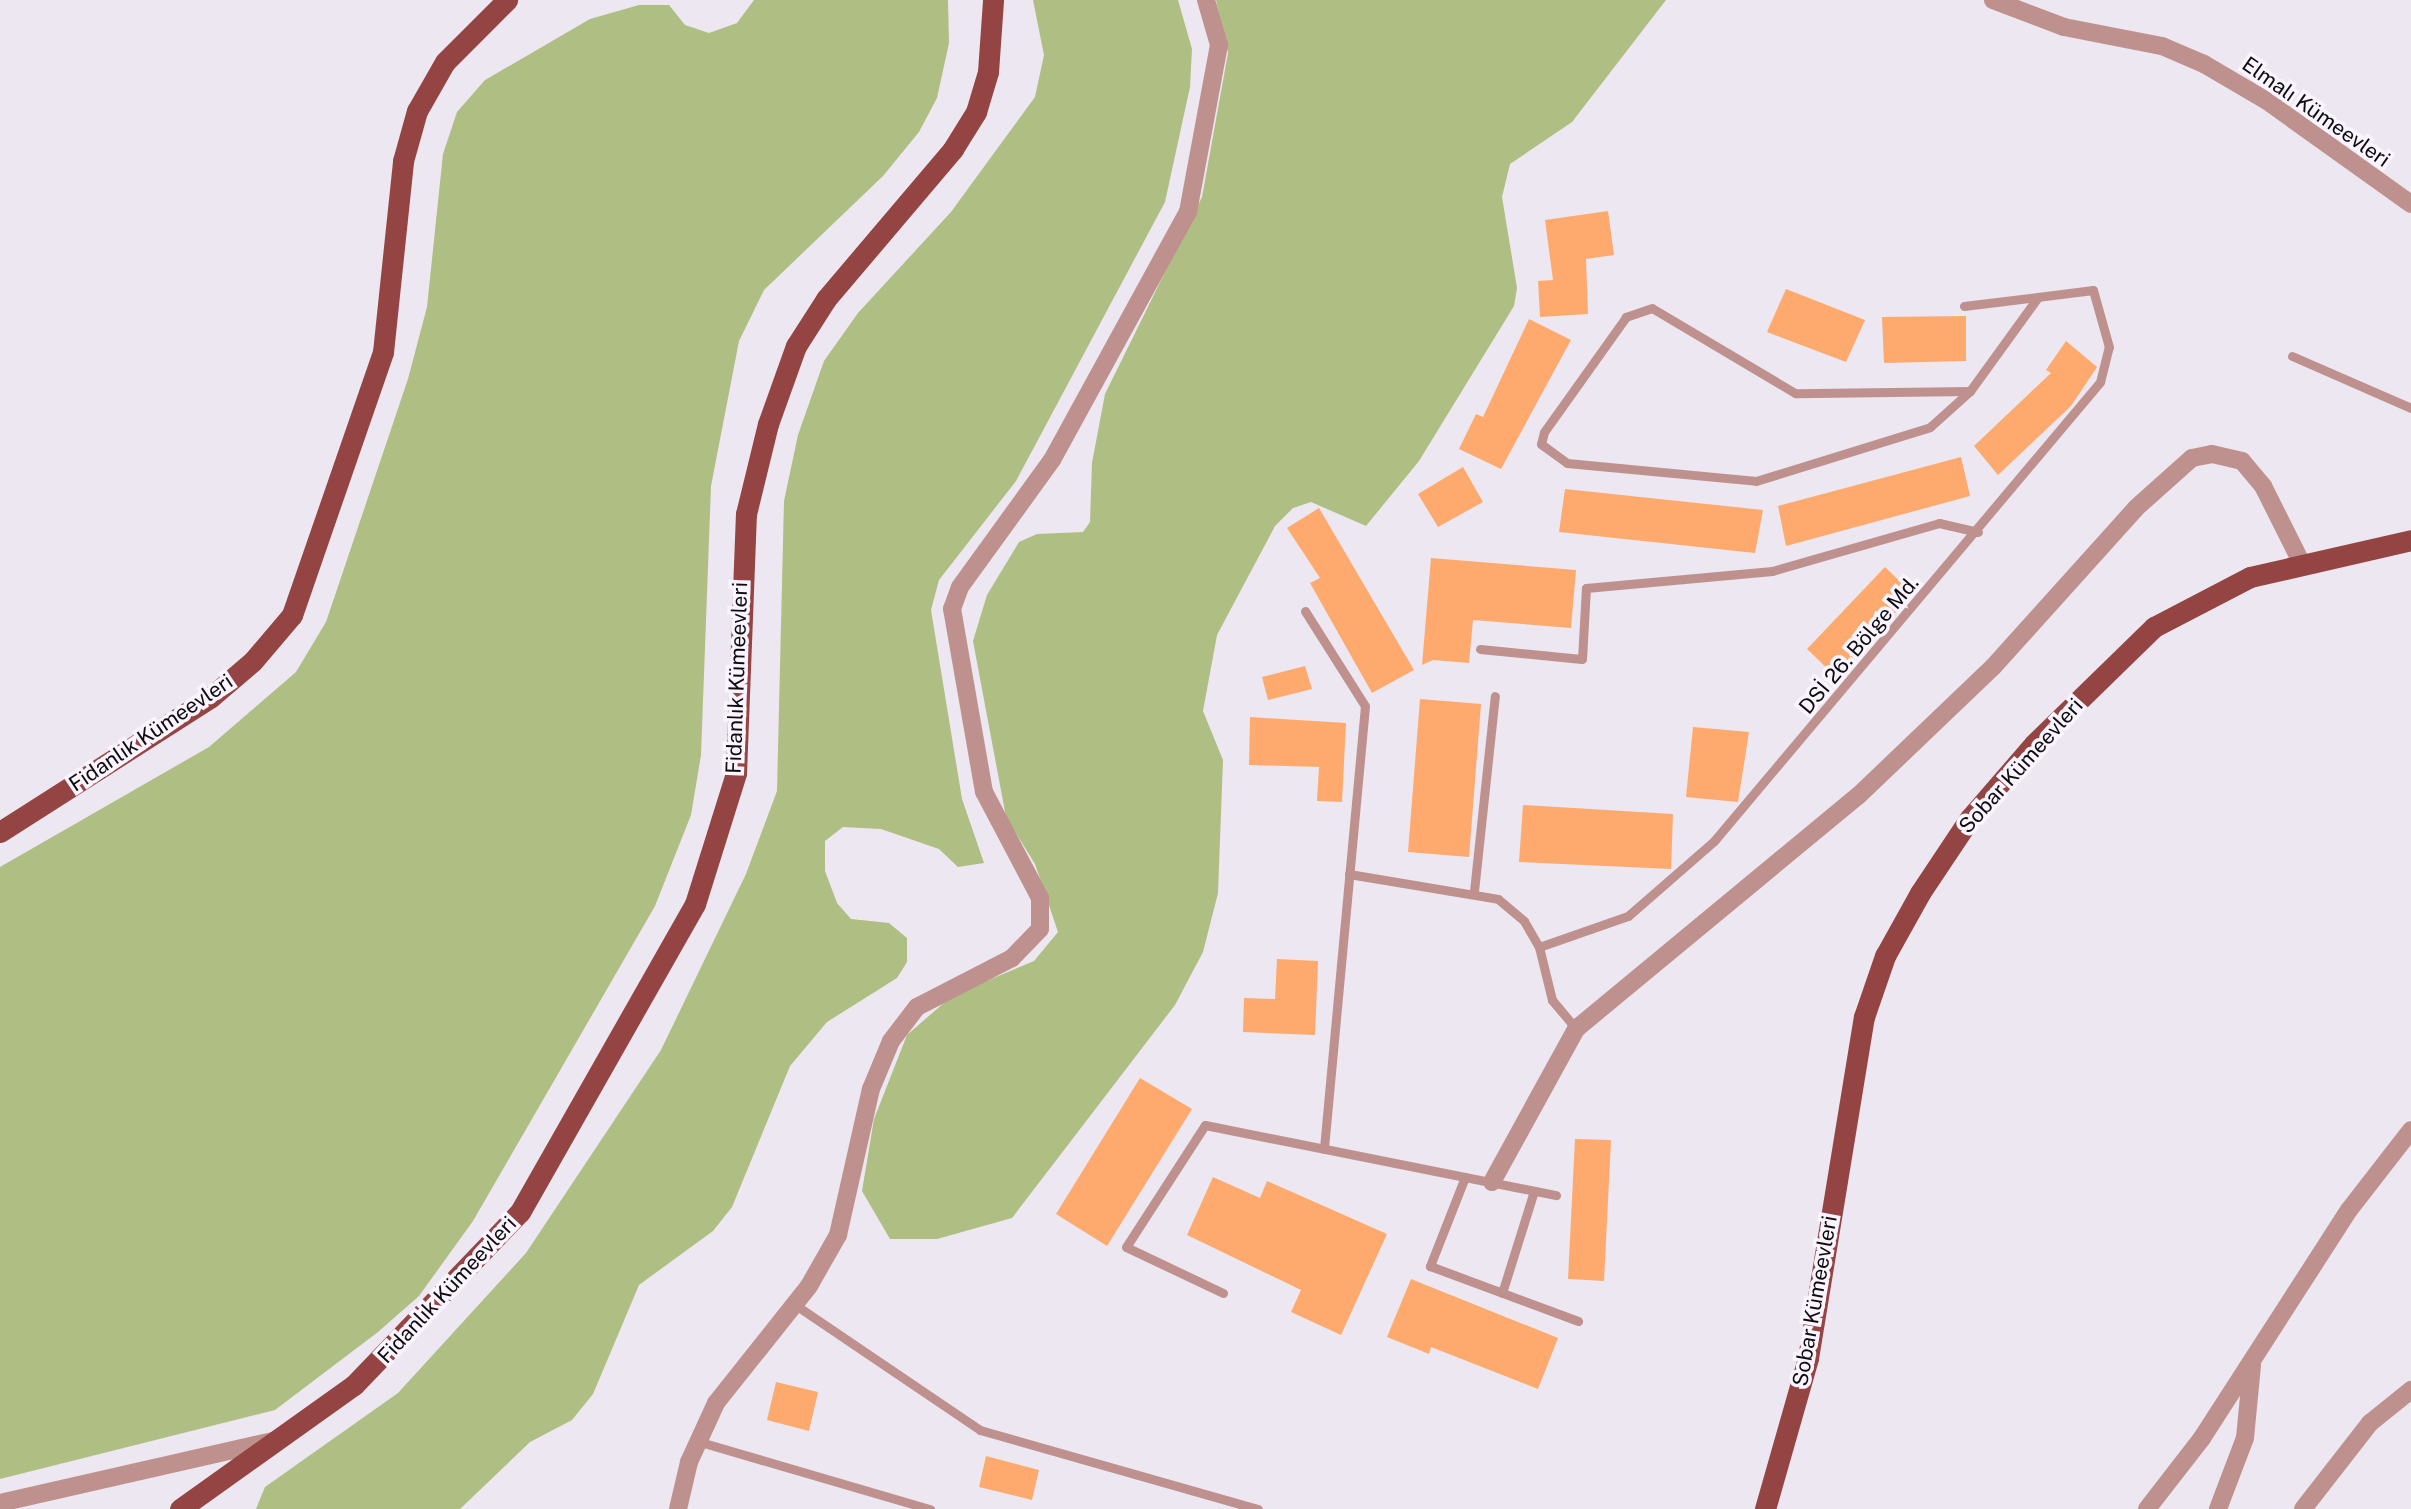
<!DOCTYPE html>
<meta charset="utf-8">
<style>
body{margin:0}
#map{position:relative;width:2411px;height:1509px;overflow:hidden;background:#ece7f0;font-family:"Public Sans",sans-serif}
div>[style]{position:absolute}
.green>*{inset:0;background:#afbe83}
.building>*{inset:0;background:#feaa6e}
.lane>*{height:9px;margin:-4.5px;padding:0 4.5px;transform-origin:4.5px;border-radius:4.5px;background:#bf918e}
.street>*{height:18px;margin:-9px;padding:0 9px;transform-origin:9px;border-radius:9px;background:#bf918e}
.primary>*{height:21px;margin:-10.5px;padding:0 10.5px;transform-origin:10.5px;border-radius:10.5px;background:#944543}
span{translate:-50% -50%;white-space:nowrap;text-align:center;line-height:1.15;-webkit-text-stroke:7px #f9f4fe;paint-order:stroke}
.street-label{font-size:21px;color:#0d0c0f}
</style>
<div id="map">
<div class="green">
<i style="clip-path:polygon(754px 0,948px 0,949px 43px,937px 98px,919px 132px,883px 176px,764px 290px,739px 341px,711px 486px,701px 755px,691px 815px,655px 906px,473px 1221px,419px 1296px,378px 1332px,275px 1410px,0 1479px,0 867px,209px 747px,296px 672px,326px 622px,408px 379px,427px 307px,443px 154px,457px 112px,485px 80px,590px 19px,639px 5px,669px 5px,685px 25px,709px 33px,737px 23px)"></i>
<i style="clip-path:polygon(1033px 0,1178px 0,1192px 49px,1190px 87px,1165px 202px,1016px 481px,939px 580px,931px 610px,962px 799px,984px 863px,958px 867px,939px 849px,881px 829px,843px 827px,825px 841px,825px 871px,837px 903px,851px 919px,889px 923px,907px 938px,907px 962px,897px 978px,827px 1022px,790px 1066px,732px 1207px,713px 1231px,639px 1285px,593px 1394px,572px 1420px,530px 1442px,460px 1509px,256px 1509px,265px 1487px,398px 1393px,526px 1253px,661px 1050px,746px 874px,777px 791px,784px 501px,798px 435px,824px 361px,858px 313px,951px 212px,1035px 97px,1044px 55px)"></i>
<i style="clip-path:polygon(1216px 0,1666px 0,1572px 122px,1510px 164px,1502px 197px,1517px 288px,1514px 306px,1419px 461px,1366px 526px,1311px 502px,1293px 508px,1275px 526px,1217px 635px,1203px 711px,1223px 760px,1218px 893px,1203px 952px,1175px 1005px,1012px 1218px,937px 1239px,890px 1239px,862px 1191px,874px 1119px,907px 1035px,953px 995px,1034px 961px,1058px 932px,1035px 864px,1006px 817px,973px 641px,987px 595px,1019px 542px,1037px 534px,1083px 532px,1090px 522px,1092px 463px,1105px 394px,1202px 197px,1228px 53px)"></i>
</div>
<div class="building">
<i style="clip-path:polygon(1608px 211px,1614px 255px,1586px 259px,1588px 314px,1540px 317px,1538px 281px,1553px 280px,1545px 220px)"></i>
<i style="clip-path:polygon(1786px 289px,1865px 320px,1846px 362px,1767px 332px)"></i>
<i style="clip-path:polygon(1966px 316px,1966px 361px,1884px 363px,1882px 317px)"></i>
<i style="clip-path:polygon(1529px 319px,1571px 340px,1501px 469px,1459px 449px,1476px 414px,1483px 417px)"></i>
<i style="clip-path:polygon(2066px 341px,2097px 367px,2071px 406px,1998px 475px,1974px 446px,2051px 373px,2046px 370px)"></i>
<i style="clip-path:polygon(1961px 457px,1970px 496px,1786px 546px,1778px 506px)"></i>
<i style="clip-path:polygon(1463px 467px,1483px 502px,1438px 527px,1418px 494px)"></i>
<i style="clip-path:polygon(1565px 489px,1763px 510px,1755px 553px,1559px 532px)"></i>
<i style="clip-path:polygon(1319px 508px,1414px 670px,1372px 693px,1310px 583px,1320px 578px,1287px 528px)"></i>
<i style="clip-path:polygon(1431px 558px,1576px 570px,1571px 628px,1473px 620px,1469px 663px,1433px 660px,1422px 665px)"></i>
<i style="clip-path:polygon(1885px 567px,1913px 594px,1835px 676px,1807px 649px)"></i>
<i style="clip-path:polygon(1305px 666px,1312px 689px,1268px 700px,1262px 677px)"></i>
<i style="clip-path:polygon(1420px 699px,1481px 704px,1469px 857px,1408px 852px)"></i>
<i style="clip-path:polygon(1250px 717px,1346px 723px,1342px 802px,1317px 801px,1319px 767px,1249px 765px)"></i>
<i style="clip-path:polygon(1693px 727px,1749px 732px,1738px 802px,1686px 797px)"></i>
<i style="clip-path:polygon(1523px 805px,1673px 814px,1671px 869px,1519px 862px)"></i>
<i style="clip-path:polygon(1277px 959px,1318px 961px,1315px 1035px,1243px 1032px,1244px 998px,1275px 999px)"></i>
<i style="clip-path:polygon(1140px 1078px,1192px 1109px,1107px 1246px,1056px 1214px)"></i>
<i style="clip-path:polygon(1575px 1139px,1611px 1140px,1604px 1281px,1568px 1279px)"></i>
<i style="clip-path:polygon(1213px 1177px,1260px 1198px,1267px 1181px,1387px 1234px,1341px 1335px,1291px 1312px,1301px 1290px,1187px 1235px)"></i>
<i style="clip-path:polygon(1411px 1279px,1558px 1338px,1538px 1389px,1431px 1347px,1429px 1354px,1387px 1337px)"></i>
<i style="clip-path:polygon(776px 1382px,818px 1392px,809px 1431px,767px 1420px)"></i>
<i style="clip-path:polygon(986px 1456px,1039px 1470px,1032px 1500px,979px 1487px)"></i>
</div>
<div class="lane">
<i style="left:2292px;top:356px;width:130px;rotate:23.6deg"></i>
<i style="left:1970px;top:391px;width:175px;rotate:179.3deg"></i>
<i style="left:1795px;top:393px;width:166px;rotate:-149.3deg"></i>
<i style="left:1652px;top:308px;width:28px;rotate:161deg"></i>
<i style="left:1626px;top:317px;width:141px;rotate:125.5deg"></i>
<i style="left:1544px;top:432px;width:12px;rotate:104deg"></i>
<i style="left:1541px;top:444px;width:32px;rotate:36deg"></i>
<i style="left:1567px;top:463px;width:190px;rotate:5.4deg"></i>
<i style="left:1756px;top:481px;width:182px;rotate:-17.2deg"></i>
<i style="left:1930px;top:427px;width:54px;rotate:-42deg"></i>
<i style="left:1970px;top:391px;width:116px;rotate:-54.1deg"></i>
<i style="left:1305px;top:611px;width:112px;rotate:57.7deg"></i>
<i style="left:1365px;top:706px;width:445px;rotate:95.3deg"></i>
<i style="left:1480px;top:649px;width:102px;rotate:5.6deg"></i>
<i style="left:1582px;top:659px;width:71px;rotate:-86.8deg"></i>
<i style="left:1586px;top:588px;width:187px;rotate:-5.2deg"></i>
<i style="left:1772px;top:571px;width:174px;rotate:-16deg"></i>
<i style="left:1939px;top:523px;width:40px;rotate:13deg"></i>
<i style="left:1349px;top:874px;width:151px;rotate:9.5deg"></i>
<i style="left:1498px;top:899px;width:34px;rotate:40deg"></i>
<i style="left:1524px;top:921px;width:30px;rotate:60deg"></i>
<i style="left:1539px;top:947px;width:55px;rotate:76.2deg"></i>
<i style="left:1552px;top:1000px;width:38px;rotate:50deg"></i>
<i style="left:1474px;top:891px;width:196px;rotate:-83.9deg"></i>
<i style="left:1539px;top:947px;width:94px;rotate:-19.2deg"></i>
<i style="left:1628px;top:916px;width:114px;rotate:-41.1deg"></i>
<i style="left:1714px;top:841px;width:600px;rotate:-49.94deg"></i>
<i style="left:2100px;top:382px;width:36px;rotate:-76deg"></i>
<i style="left:2109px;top:347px;width:59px;rotate:-105.7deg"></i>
<i style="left:2093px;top:290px;width:130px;rotate:172.9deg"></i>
<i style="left:1465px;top:1177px;width:96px;rotate:111.5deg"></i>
<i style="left:1430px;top:1266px;width:158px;rotate:20.4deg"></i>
<i style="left:1223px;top:1293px;width:107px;rotate:-154.6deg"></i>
<i style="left:1126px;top:1247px;width:145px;rotate:-57.1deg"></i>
<i style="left:1205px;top:1125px;width:358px;rotate:11.3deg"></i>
<i style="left:1502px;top:1293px;width:107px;rotate:-72.6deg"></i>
<i style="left:794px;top:1304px;width:225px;rotate:34.1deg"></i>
<i style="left:980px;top:1430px;width:289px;rotate:15.9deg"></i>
<i style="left:697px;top:1441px;width:243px;rotate:16.3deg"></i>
</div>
<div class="street">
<i style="left:1993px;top:0;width:76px;rotate:20.8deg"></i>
<i style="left:2064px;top:27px;width:100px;rotate:11deg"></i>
<i style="left:2162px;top:46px;width:46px;rotate:23.2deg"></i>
<i style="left:2204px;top:64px;width:73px;rotate:30.4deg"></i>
<i style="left:2267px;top:101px;width:177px;rotate:35.6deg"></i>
<i style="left:1492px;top:1182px;width:175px;rotate:-61.2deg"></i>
<i style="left:1576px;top:1029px;width:366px;rotate:-39.6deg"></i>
<i style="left:1858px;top:796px;width:187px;rotate:-43.7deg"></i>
<i style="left:1993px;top:667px;width:214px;rotate:-48deg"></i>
<i style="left:2136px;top:508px;width:75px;rotate:-41.8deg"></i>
<i style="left:2192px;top:458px;width:20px;rotate:-11deg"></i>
<i style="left:2212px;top:454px;width:31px;rotate:13deg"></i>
<i style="left:2242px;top:461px;width:33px;rotate:50deg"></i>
<i style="left:2263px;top:486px;width:85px;rotate:63.4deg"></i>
<i style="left:0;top:1503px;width:280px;rotate:-12.8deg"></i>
<i style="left:678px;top:1509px;width:48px;rotate:-76.8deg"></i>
<i style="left:689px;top:1462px;width:65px;rotate:-65.4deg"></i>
<i style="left:716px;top:1403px;width:149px;rotate:-51.5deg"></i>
<i style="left:809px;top:1286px;width:59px;rotate:-60.4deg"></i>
<i style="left:838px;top:1235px;width:150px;rotate:-77.3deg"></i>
<i style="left:871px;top:1089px;width:52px;rotate:-67.4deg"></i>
<i style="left:891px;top:1041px;width:43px;rotate:-52.6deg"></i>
<i style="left:917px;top:1007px;width:107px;rotate:-27.3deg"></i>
<i style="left:1012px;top:958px;width:40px;rotate:-46deg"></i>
<i style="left:1040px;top:929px;width:31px;rotate:-90deg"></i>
<i style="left:1040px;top:898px;width:120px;rotate:-117.8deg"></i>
<i style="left:984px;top:792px;width:186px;rotate:-99.9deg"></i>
<i style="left:952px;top:609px;width:23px;rotate:-70deg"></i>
<i style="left:960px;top:587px;width:157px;rotate:-54.1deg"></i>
<i style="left:1052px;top:460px;width:283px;rotate:-61.3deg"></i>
<i style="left:1188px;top:212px;width:170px;rotate:-79.5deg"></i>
<i style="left:1219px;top:45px;width:47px;rotate:-106.1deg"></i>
<i style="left:2147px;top:1509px;width:90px;rotate:-52.2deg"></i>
<i style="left:2202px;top:1438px;width:271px;rotate:-57.2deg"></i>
<i style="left:2349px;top:1210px;width:101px;rotate:-52.2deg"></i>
<i style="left:2218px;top:1509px;width:76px;rotate:-69.2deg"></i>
<i style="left:2245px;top:1438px;width:73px;rotate:-84.5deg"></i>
<i style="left:2303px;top:1509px;width:109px;rotate:-52.1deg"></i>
<i style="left:2370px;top:1423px;width:53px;rotate:-38.8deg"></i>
</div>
<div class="primary">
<i style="left:0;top:832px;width:250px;rotate:-32.6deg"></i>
<i style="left:211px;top:697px;width:55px;rotate:-40.6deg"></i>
<i style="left:253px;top:661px;width:60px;rotate:-49.7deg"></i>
<i style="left:292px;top:615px;width:278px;rotate:-70.9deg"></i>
<i style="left:383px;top:352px;width:192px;rotate:-84deg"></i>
<i style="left:403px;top:161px;width:52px;rotate:-74.4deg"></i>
<i style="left:417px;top:111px;width:56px;rotate:-60.3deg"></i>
<i style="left:445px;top:62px;width:88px;rotate:-45deg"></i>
<i style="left:180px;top:1509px;width:214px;rotate:-35.5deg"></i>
<i style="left:354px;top:1385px;width:240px;rotate:-46.2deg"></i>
<i style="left:520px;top:1212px;width:354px;rotate:-60.4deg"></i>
<i style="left:695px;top:904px;width:137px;rotate:-72.6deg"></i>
<i style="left:736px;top:773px;width:259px;rotate:-87.8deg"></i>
<i style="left:746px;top:514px;width:93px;rotate:-76.3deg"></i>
<i style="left:768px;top:424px;width:83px;rotate:-70.3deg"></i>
<i style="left:796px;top:346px;width:56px;rotate:-57.4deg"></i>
<i style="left:826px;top:299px;width:197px;rotate:-49.7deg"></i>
<i style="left:953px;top:149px;width:44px;rotate:-58.1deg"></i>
<i style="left:976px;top:112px;width:42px;rotate:-73.3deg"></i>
<i style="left:988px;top:72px;width:72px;rotate:-86deg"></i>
<i style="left:1765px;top:1509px;width:157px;rotate:-74.1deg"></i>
<i style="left:1808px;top:1358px;width:346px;rotate:-80.7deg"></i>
<i style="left:1864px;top:1017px;width:65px;rotate:-71deg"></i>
<i style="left:1885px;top:956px;width:72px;rotate:-60.9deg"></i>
<i style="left:1920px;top:893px;width:90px;rotate:-56.3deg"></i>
<i style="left:1970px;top:818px;width:98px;rotate:-49.1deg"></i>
<i style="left:2034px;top:744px;width:168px;rotate:-44.3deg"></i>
<i style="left:2154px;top:627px;width:108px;rotate:-27.5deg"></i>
<i style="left:2250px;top:577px;width:165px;rotate:-12.9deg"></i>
</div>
<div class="street-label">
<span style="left:2316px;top:112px;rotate:35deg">Elmalı Kümeevleri</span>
<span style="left:1859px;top:645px;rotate:-50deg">DSİ 26. Bölge Md.</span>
<span style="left:737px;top:678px;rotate:-88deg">Fidanlık Kümeevleri</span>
<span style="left:151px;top:733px;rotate:-34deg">Fidanlık Kümeevleri</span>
<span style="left:2021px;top:766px;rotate:-48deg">Sobar Kümeevleri</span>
<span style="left:447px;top:1290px;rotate:-47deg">Fidanlık Kümeevleri</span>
<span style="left:1815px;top:1301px;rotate:-80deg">Sobar Kümeevleri</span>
</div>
</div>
